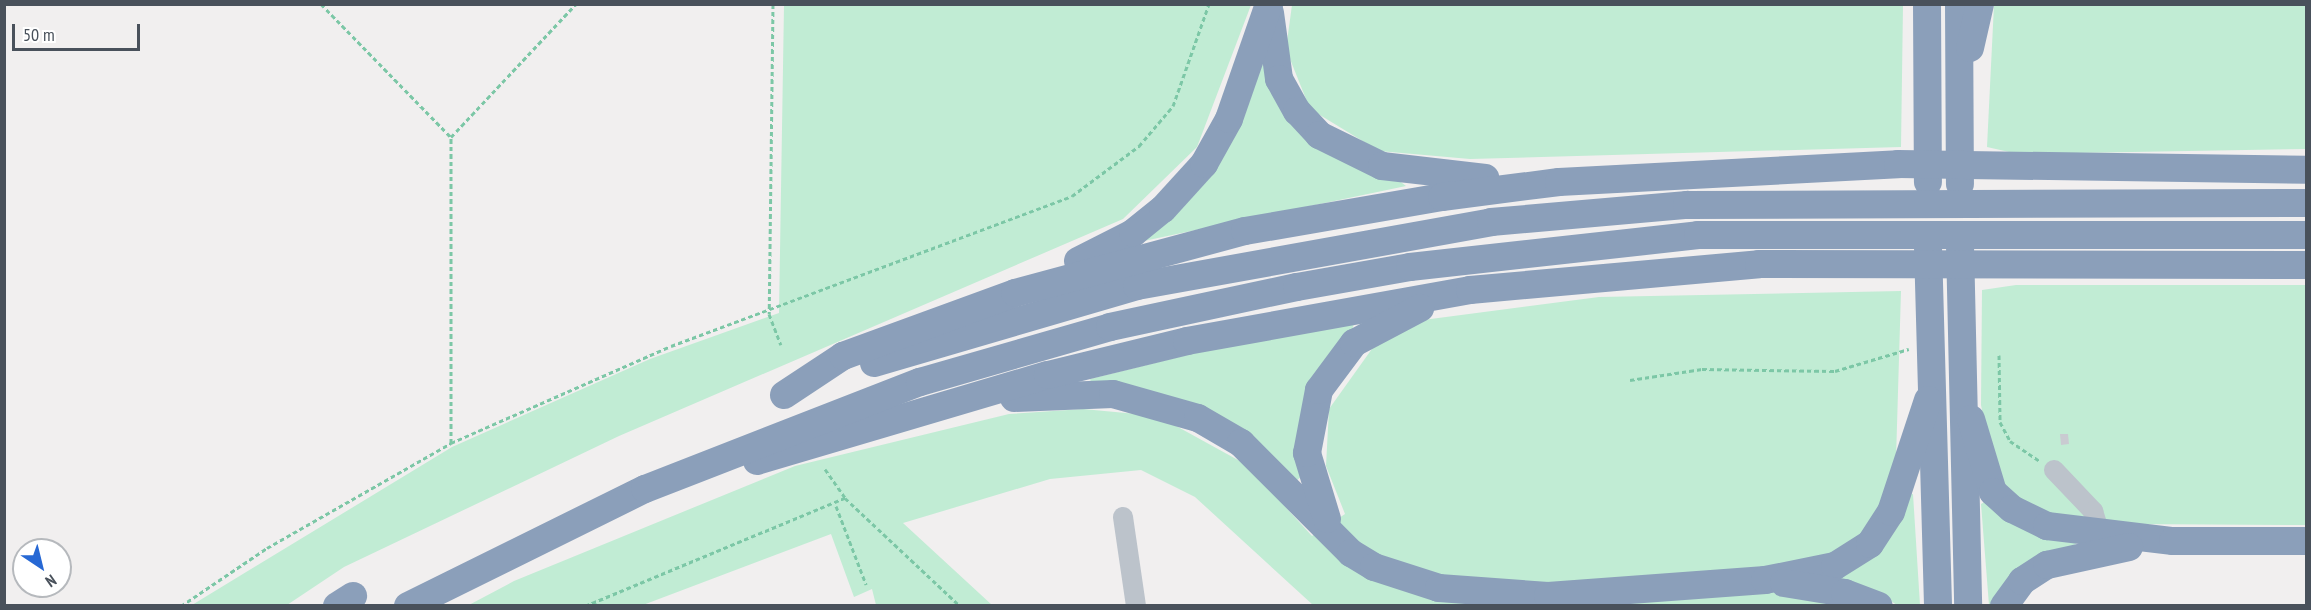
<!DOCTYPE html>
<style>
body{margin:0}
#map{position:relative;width:2311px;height:610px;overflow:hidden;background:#f1efef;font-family:"PT Sans Narrow",sans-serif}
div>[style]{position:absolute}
.green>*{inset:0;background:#c1ecd4}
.building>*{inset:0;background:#c9cbd1}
.path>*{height:3px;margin-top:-1.5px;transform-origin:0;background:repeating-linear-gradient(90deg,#7cc7a6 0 4.5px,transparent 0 7.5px)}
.minor>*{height:20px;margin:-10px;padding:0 10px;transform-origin:10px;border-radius:10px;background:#bcc3cb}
.highway>*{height:28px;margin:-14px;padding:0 14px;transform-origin:14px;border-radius:14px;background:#8b9fba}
span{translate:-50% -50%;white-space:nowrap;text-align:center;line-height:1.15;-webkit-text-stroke:4.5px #fff;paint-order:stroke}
.frame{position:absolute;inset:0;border:6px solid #49515b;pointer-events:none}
.north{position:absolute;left:12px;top:538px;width:60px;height:60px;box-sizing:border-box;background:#fff;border:2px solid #b6b9bd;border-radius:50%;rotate:145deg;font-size:16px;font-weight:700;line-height:24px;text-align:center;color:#49515b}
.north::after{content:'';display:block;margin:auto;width:21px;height:27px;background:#2768d4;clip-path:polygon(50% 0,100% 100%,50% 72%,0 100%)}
.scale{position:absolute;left:12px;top:24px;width:128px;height:27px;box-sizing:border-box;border:3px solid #49515b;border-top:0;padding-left:8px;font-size:18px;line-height:21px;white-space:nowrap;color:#49515b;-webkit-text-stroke:4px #fff;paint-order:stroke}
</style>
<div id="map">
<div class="green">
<i style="clip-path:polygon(784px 5px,1251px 5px,1197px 147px,1123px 219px,619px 436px,344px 567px,287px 605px,192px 605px,452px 447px,650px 359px,779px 313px)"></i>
<i style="clip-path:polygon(1292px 5px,1903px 5px,1901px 147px,1470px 159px,1379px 151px,1310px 109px,1286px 49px)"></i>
<i style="clip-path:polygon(1994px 5px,2306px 5px,2306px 149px,2018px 154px,1987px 147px)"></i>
<i style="clip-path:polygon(1258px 56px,1273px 84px,1406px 186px,1139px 242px)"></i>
<i style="clip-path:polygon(2016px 285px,2306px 285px,2306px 525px,2123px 524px,2042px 513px,2015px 497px,1994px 470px,1981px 405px,1982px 290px)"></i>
<i style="clip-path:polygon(1901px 291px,1896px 459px,1908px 495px,1913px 494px,1920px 605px,1897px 605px,1883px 596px,1865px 605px,1313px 605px,1195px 497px,1141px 470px,1050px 479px,903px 523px,992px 605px,876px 605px,872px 589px,854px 597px,831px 534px,643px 605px,467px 606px,514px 581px,795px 466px,1009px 414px,1083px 409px,1158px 416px,1247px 465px,1312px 536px,1345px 514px,1326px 466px,1329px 409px,1374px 346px,1423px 320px,1599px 297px)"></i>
<i style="clip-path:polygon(1354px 324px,1302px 476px,1296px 481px,1260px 449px,1092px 385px,1090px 379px,1207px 350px)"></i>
<i style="clip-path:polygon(1986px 501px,2077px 543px,1989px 605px,1981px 504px)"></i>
</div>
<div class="building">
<i style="clip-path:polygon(2060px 434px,2068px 434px,2069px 444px,2061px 445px)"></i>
</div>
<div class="path">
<i style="left:321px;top:4px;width:186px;rotate:45.7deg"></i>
<i style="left:773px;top:4px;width:310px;rotate:90.7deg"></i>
<i style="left:769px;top:314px;width:33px;rotate:69deg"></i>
<i style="left:1999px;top:355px;width:67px;rotate:89.1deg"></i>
<i style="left:2000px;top:422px;width:21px;rotate:62deg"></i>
<i style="left:2010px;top:441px;width:36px;rotate:34deg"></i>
<i style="left:1630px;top:380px;width:73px;rotate:-8.7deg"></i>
<i style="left:1702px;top:369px;width:133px;rotate:0.9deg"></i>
<i style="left:1835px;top:371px;width:77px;rotate:-16.6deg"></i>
<i style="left:451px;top:443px;width:306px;rotate:-90deg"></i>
<i style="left:451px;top:137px;width:183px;rotate:-46.8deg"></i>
<i style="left:825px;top:469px;width:35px;rotate:55deg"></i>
<i style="left:845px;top:498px;width:158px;rotate:43.2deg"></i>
<i style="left:836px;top:506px;width:84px;rotate:69deg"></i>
<i style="left:181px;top:606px;width:104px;rotate:-34deg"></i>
<i style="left:267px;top:548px;width:212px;rotate:-29.7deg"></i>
<i style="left:451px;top:443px;width:240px;rotate:-23.8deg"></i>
<i style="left:671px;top:346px;width:428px;rotate:-20.5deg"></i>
<i style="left:1072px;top:196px;width:84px;rotate:-36.7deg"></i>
<i style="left:1139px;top:146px;width:52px;rotate:-49.6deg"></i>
<i style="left:1173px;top:106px;width:108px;rotate:-70.6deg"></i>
<i style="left:585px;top:606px;width:282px;rotate:-22.6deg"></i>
</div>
<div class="minor">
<i style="left:2054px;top:470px;width:57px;rotate:46.4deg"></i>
<i style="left:2093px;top:511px;width:24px;rotate:73deg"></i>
<i style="left:1123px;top:517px;width:90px;rotate:81.7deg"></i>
</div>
<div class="highway">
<i style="left:1927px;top:4px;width:178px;rotate:89.7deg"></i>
<i style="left:1959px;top:4px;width:180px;rotate:89.7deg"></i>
<i style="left:1270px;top:13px;width:67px;rotate:82.2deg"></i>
<i style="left:1279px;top:79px;width:37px;rotate:61deg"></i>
<i style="left:1297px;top:111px;width:33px;rotate:47deg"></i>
<i style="left:1319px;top:135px;width:70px;rotate:26.2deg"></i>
<i style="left:1382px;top:166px;width:104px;rotate:6.6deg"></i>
<i style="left:1970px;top:48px;width:45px;rotate:-77.2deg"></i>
<i style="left:1960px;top:245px;width:361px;rotate:88.7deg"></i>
<i style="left:1928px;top:247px;width:359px;rotate:88.4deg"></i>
<i style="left:1078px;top:261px;width:62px;rotate:-27deg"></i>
<i style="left:1133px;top:233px;width:38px;rotate:-39deg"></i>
<i style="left:1163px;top:209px;width:61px;rotate:-47.7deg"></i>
<i style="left:1204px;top:164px;width:51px;rotate:-60.9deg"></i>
<i style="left:1229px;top:119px;width:122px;rotate:-70.8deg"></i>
<i style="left:874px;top:363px;width:274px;rotate:-16.3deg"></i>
<i style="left:1137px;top:286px;width:360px;rotate:-10.2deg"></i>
<i style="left:1491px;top:222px;width:197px;rotate:-5deg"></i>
<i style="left:1687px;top:205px;width:619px;rotate:-0.19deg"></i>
<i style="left:784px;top:395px;width:71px;rotate:-33.5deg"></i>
<i style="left:843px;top:356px;width:183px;rotate:-20.1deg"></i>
<i style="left:1015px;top:293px;width:238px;rotate:-15.1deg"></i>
<i style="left:1245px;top:231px;width:200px;rotate:-9.8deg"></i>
<i style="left:1442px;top:197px;width:118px;rotate:-7.3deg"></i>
<i style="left:1559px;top:182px;width:339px;rotate:-3deg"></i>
<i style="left:1898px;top:164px;width:408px;rotate:0.8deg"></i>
<i style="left:1014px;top:398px;width:99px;rotate:-2.3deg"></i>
<i style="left:1113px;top:394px;width:88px;rotate:15.8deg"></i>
<i style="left:1198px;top:418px;width:50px;rotate:30.2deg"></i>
<i style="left:1241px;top:443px;width:156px;rotate:45deg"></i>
<i style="left:1351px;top:553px;width:27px;rotate:31deg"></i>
<i style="left:1374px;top:567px;width:68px;rotate:17.9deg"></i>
<i style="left:1439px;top:588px;width:109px;rotate:4.2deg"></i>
<i style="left:1548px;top:596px;width:218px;rotate:-4.2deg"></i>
<i style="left:1765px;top:580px;width:71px;rotate:-11.3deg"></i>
<i style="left:1835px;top:566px;width:41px;rotate:-32.2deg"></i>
<i style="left:1870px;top:544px;width:38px;rotate:-57deg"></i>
<i style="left:1891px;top:512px;width:118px;rotate:-71.7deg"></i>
<i style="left:1971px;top:419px;width:76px;rotate:73.2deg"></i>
<i style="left:1993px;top:492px;width:25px;rotate:42deg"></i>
<i style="left:2012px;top:509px;width:39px;rotate:26deg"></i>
<i style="left:2047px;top:526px;width:127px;rotate:6.8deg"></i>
<i style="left:2173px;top:541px;width:133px"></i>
<i style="left:757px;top:461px;width:303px;rotate:-16.5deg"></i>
<i style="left:1048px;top:375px;width:143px;rotate:-13.7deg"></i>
<i style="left:1187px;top:341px;width:288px;rotate:-10.2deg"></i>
<i style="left:1470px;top:290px;width:290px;rotate:-5.1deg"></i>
<i style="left:1759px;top:264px;width:547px;rotate:0.1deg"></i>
<i style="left:1327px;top:519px;width:69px;rotate:-106.9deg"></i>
<i style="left:1307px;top:453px;width:64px;rotate:-79.2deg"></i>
<i style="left:1319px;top:390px;width:59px;rotate:-53.3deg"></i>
<i style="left:1354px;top:343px;width:75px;rotate:-27.9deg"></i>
<i style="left:1784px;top:583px;width:62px;rotate:9.3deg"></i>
<i style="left:1845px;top:593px;width:36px;rotate:21deg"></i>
<i style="left:337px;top:606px;width:19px;rotate:-32deg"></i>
<i style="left:408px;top:606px;width:264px;rotate:-26.3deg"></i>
<i style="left:645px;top:489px;width:295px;rotate:-21.3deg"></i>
<i style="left:920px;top:382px;width:198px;rotate:-16.1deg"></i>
<i style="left:1110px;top:327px;width:191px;rotate:-12.1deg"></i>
<i style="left:1297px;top:287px;width:115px;rotate:-10deg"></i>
<i style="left:1410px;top:267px;width:290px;rotate:-6.3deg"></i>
<i style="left:1698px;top:235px;width:608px"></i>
<i style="left:2004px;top:606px;width:31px;rotate:-54deg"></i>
<i style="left:2022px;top:581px;width:30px;rotate:-33deg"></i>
<i style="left:2047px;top:565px;width:84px;rotate:-12.4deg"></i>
</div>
<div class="frame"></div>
<div class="north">N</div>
<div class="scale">50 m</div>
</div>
